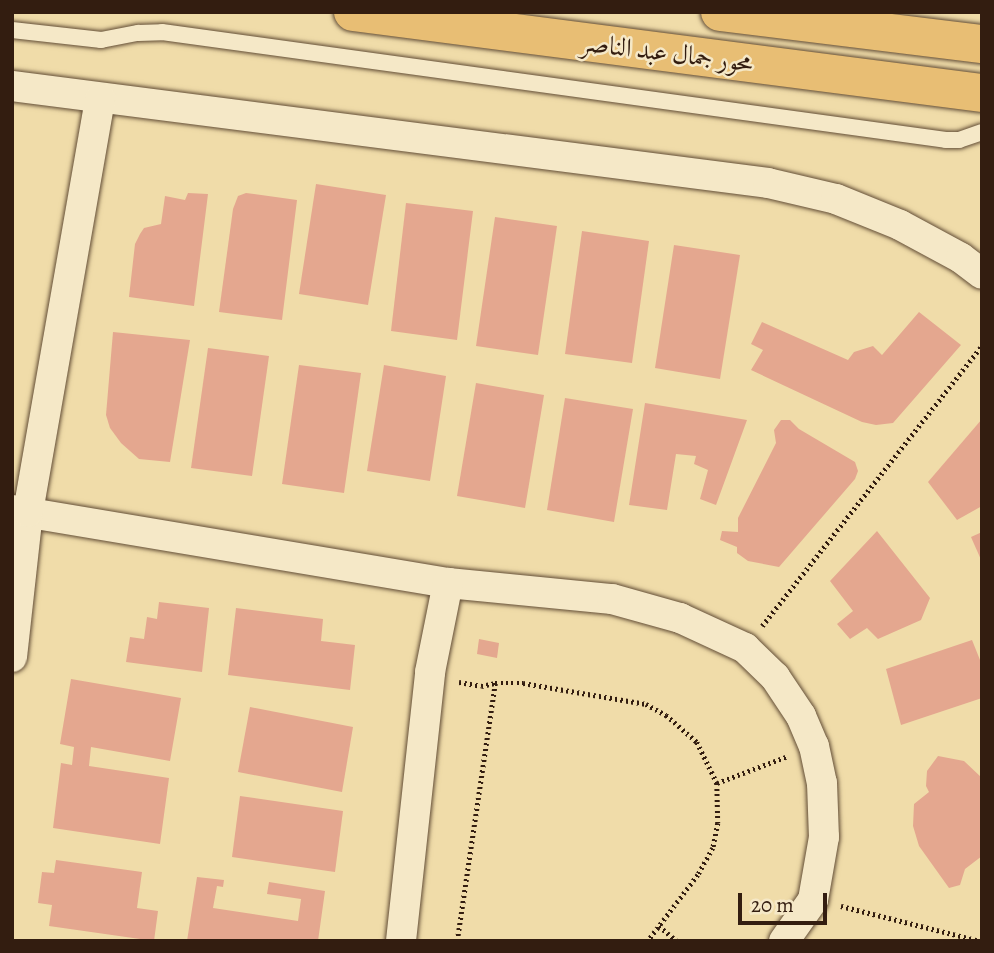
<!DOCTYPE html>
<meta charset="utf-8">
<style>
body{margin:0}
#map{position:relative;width:994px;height:953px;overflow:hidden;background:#f0dca9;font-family:Alegreya,Amiri,serif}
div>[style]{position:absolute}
.building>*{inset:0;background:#e4a78f}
.path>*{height:4.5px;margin-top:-2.25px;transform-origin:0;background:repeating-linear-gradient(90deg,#331d10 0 2px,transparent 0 5.5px)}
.roads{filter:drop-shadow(0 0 2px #624d36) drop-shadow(0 0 2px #624d36)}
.service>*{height:16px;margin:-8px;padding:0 8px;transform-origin:8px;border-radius:8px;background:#f5e8c7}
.minor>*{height:30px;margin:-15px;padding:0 15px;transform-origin:15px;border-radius:15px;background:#f5e8c7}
.primary>*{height:38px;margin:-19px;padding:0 19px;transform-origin:19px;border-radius:19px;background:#e8be74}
span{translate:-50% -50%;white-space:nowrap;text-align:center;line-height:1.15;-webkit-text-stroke:5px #f5e8c7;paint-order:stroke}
.street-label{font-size:26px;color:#331d10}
.frame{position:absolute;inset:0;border:14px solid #331d10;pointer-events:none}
.scale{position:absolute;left:738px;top:893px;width:89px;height:32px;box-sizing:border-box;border:4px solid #331d10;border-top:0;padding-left:9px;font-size:21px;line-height:24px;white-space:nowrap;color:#331d10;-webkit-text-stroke:5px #f5e8c7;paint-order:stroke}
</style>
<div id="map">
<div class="building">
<i style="clip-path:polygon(316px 184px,386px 195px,368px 305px,299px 294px)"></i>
<i style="clip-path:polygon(188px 193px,208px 194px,194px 306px,129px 297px,135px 244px,140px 234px,144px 228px,161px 224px,165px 196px,185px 200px)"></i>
<i style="clip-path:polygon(246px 193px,297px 200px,282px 320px,219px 312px,233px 209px,238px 196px)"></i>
<i style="clip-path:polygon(406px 203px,473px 211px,457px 340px,391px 331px)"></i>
<i style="clip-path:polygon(495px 217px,557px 226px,538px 355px,476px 346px)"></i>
<i style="clip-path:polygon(582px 231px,649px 241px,632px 363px,565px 354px)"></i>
<i style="clip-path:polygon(674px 245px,740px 255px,720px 379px,655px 368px)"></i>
<i style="clip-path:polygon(919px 312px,961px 345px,893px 423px,876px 425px,862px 422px,751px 370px,763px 350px,751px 344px,762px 322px,848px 360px,854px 352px,873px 346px,882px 355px)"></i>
<i style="clip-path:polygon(113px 332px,190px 340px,170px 462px,139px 459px,121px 443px,110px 428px,106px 415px)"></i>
<i style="clip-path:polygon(208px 348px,269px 356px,252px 476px,191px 468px)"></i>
<i style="clip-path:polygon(299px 365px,361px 373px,344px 493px,282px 484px)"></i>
<i style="clip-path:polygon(384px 365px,446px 376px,430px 481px,367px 471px)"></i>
<i style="clip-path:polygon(476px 383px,544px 395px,525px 508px,457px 496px)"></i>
<i style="clip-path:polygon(565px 398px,633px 409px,614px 522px,547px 510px)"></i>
<i style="clip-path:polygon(645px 403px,747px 420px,716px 505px,700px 499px,708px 470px,694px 464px,696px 456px,676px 454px,667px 510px,629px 505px)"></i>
<i style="clip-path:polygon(982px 419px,982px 506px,957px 520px,928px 482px)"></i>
<i style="clip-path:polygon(781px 420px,790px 420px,799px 429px,855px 462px,858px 471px,855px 479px,779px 567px,748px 561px,737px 553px,737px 547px,720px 540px,722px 531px,738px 532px,738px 518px,776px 443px,774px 430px)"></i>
<i style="clip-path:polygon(877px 531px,930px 598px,921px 620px,878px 639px,867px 628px,850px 639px,837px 624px,853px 611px,830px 581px)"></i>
<i style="clip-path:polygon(982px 532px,982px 562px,971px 537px)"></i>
<i style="clip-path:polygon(159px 602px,209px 608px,202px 672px,126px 662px,130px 637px,144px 639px,147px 617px,157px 619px)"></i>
<i style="clip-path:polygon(236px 608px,323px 619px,321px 641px,355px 645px,350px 690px,228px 675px)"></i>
<i style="clip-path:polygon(479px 639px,499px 643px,497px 658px,477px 654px)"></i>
<i style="clip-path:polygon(972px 640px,982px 665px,982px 698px,901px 725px,886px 669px)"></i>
<i style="clip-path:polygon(71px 679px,181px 698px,170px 761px,91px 747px,89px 766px,169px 778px,160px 844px,53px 828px,61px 763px,72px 765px,74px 747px,60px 744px)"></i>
<i style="clip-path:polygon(250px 707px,353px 727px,342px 792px,238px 772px)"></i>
<i style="clip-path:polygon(938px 756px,964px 761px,982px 778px,982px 856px,965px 869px,960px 885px,949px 888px,919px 846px,913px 826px,914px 804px,929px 792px,926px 786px,927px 771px)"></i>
<i style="clip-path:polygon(240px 796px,343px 811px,335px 872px,232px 857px)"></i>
<i style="clip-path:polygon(56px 860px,142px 872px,137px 908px,158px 911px,154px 941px,49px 926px,52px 905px,38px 903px,42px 872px,54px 873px)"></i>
<i style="clip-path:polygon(197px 877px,224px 880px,223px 887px,217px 886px,213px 908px,298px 921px,301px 899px,267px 894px,269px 882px,325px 891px,318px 941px,187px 941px)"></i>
</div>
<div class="path">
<i style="left:762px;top:626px;width:357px;rotate:-51.9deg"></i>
<i style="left:459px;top:682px;width:22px;rotate:10deg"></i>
<i style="left:481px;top:686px;width:14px;rotate:-12deg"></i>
<i style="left:495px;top:683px;width:28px"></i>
<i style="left:523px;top:683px;width:125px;rotate:9.7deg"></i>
<i style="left:646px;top:704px;width:23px;rotate:29deg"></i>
<i style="left:666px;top:715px;width:41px;rotate:41.1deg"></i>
<i style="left:697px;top:742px;width:46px;rotate:64deg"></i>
<i style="left:717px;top:783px;width:40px;rotate:88.6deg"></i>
<i style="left:718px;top:823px;width:25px;rotate:101deg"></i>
<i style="left:713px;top:848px;width:31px;rotate:119deg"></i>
<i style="left:698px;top:875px;width:83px;rotate:127.1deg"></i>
<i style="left:717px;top:783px;width:76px;rotate:-20.8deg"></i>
<i style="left:841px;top:906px;width:143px;rotate:14.1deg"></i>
<i style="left:659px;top:926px;width:23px;rotate:40deg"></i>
<i style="left:457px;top:941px;width:261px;rotate:-81.6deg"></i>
</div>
<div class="roads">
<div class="service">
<i style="left:12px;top:30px;width:90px;rotate:6.4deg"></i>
<i style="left:101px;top:40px;width:38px;rotate:-11deg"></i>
<i style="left:138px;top:33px;width:24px;rotate:-2deg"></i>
<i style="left:162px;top:32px;width:791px;rotate:7.84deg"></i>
<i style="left:946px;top:140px;width:13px"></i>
<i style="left:959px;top:140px;width:24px;rotate:-19deg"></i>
</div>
<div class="minor">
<i style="left:12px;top:86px;width:762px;rotate:7.31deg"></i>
<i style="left:768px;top:183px;width:70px;rotate:13.2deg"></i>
<i style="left:836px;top:199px;width:69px;rotate:22.1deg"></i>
<i style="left:900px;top:225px;width:69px;rotate:28.4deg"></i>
<i style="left:961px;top:258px;width:26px;rotate:37deg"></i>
<i style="left:12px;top:510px;width:442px;rotate:9.5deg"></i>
<i style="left:448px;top:583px;width:165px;rotate:5.6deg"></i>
<i style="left:612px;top:599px;width:71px;rotate:15.6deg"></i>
<i style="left:680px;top:618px;width:72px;rotate:24.8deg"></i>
<i style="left:745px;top:648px;width:42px;rotate:44deg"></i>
<i style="left:775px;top:677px;width:47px;rotate:56.3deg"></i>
<i style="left:801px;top:716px;width:33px;rotate:67deg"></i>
<i style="left:814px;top:746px;width:38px;rotate:78deg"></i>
<i style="left:822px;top:783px;width:54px;rotate:87.9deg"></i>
<i style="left:824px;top:837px;width:64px;rotate:99.9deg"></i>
<i style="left:813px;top:900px;width:50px;rotate:125.3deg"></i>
<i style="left:12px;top:657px;width:146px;rotate:-83.7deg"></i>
<i style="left:28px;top:512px;width:420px;rotate:-80.1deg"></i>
<i style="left:401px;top:941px;width:271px;rotate:-83.8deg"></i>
<i style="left:430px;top:672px;width:91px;rotate:-78.6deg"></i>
</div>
<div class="primary">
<i style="left:353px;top:12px;width:634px;rotate:7.34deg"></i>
<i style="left:720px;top:12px;width:264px;rotate:7deg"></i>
</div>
</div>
<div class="street-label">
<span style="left:667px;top:53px;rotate:7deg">محور جمال عبد الناصر</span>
</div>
<div class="frame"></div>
<div class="scale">20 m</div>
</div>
